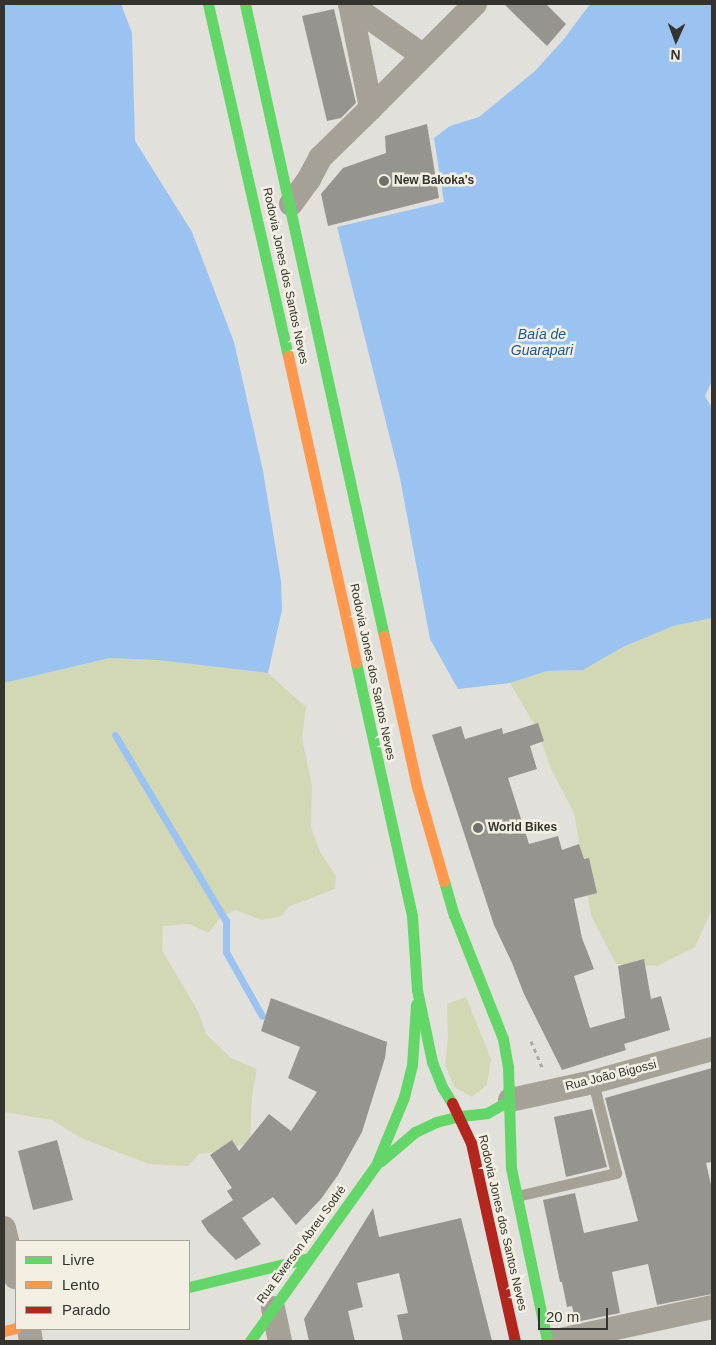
<!DOCTYPE html>
<meta charset="utf-8">
<style>
body{margin:0}
#map{position:relative;width:716px;height:1345px;overflow:hidden;background:#e2e0da;font-family:Arial,sans-serif}
div>[style]{position:absolute}
.green>*{inset:0;background:#d3d8b4}
.water>*{inset:0;background:#9ac3f1}
.stream>*{height:7px;margin:-3.5px;padding:0 3.5px;transform-origin:3.5px;border-radius:3.5px;background:#9ac3f1}
.building>*{inset:0;background:#96948f}
.path>*{height:3px;margin-top:-1.5px;transform-origin:0;background:repeating-linear-gradient(90deg,#aca9a1 0 4px,transparent 0 8px)}
.lane>*{height:11px;margin:-5.5px;padding:0 5.5px;transform-origin:5.5px;border-radius:5.5px;background:#a6a197}
.street>*{height:24px;margin:-12px;padding:0 12px;transform-origin:12px;border-radius:12px;background:#a6a197}
.fast>*{height:11px;margin:-5.5px;padding:0 5.5px;transform-origin:5.5px;border-radius:5.5px;background:#63d668}
.slow>*{height:11px;margin:-5.5px;padding:0 5.5px;transform-origin:5.5px;border-radius:5.5px;background:#ff974d}
.jam>*{height:11px;margin:-5.5px;padding:0 5.5px;transform-origin:5.5px;border-radius:5.5px;background:#b3261e}
.dots>*{width:14px;height:14px;translate:-50% -50%;box-sizing:border-box;border:2px solid #f3f0e3;border-radius:50%}
span{translate:-50% -50%;white-space:nowrap;text-align:center;line-height:1.15;-webkit-text-stroke:5px #f3f0e3;paint-order:stroke}
.poi-label{font-size:12px;color:#34332e;font-weight:700}
.left{translate:0 -50%;text-align:left}
.street-label{font-size:12px;color:#34332e}
.water-label{font-size:14px;color:#1c5996;font-style:italic}
.frame{position:absolute;inset:0;border:5px solid #34332e;pointer-events:none}
.legend{position:absolute;left:15px;top:1240px;width:175px;height:90px;box-sizing:border-box;background:#f3f0e3;border:1px solid #a7a49b;margin:0;padding:6px 9px;list-style:none;font-size:15px;color:#34332e}
.legend li{display:flex;align-items:center;gap:10px;height:25px}
.legend b{width:25px;border:1px solid #a7a49b}
.north{position:absolute;left:651px;top:15px;width:50px;height:50px;-webkit-text-stroke:4px #f3f0e3;paint-order:stroke;rotate:182deg;font-size:14px;font-weight:700;line-height:20px;text-align:center;color:#34332e}
.north::after{content:'';display:block;margin:auto;width:18px;height:22px;background:#34332e;clip-path:polygon(50% 0,100% 100%,50% 72%,0 100%)}
.scale{position:absolute;left:538px;top:1308px;width:70px;height:22px;box-sizing:border-box;border:2px solid #34332e;border-top:0;padding-left:6px;font-size:15px;line-height:18px;white-space:nowrap;color:#34332e;-webkit-text-stroke:4px #f3f0e3;paint-order:stroke}
</style>
<div id="map">
<div class="green">
<i style="clip-path:polygon(712px 618px,712px 909px,695px 947px,657px 966px,616px 964px,591px 915px,574px 813px,551px 769px,537px 729px,510px 683px,547px 671px,583px 670px,623px 647px,673px 626px)"></i>
<i style="clip-path:polygon(110px 658px,157px 660px,268px 673px,306px 707px,302px 738px,312px 786px,311px 827px,320px 852px,336px 876px,335px 889px,288px 907px,282px 916px,262px 920px,235px 910px,219px 919px,209px 933px,189px 924px,163px 926px,162px 950px,199px 1013px,206px 1034px,231px 1058px,257px 1069px,252px 1096px,250px 1142px,222px 1151px,199px 1154px,188px 1166px,149px 1164px,83px 1139px,52px 1120px,4px 1112px,4px 683px)"></i>
<i style="clip-path:polygon(466px 997px,491px 1059px,487px 1085px,472px 1097px,454px 1087px,445px 1064px,448px 1038px,447px 1004px)"></i>
</div>
<div class="water">
<i style="clip-path:polygon(4px 4px,121px 4px,132px 33px,135px 141px,192px 232px,234px 342px,263px 471px,281px 581px,282px 610px,268px 673px,157px 660px,110px 658px,4px 683px)"></i>
<i style="clip-path:polygon(590px 4px,712px 4px,712px 381px,705px 396px,712px 408px,712px 618px,673px 626px,623px 647px,583px 670px,547px 671px,510px 683px,458px 689px,430px 639px,400px 478px,337px 227px,444px 202px,434px 138px,450px 126px,479px 117px,535px 71px,564px 39px)"></i>
</div>
<div class="stream">
<i style="left:115px;top:735px;width:217px;rotate:59.2deg"></i>
<i style="left:226px;top:921px;width:31px;rotate:90deg"></i>
<i style="left:226px;top:952px;width:73px;rotate:60.6deg"></i>
</div>
<div class="building">
<i style="clip-path:polygon(504px 4px,546px 4px,566px 24px,547px 46px)"></i>
<i style="clip-path:polygon(334px 9px,356px 103px,341px 118px,327px 121px,302px 16px)"></i>
<i style="clip-path:polygon(427px 124px,439px 198px,328px 226px,321px 194px,343px 168px,386px 153px,385px 136px)"></i>
<i style="clip-path:polygon(538px 723px,544px 741px,530px 746px,537px 769px,508px 778px,529px 844px,558px 836px,562px 850px,579px 844px,584px 859px,589px 858px,597px 893px,574px 899px,582px 938px,594px 969px,574px 976px,590px 1028px,625px 1018px,618px 966px,644px 959px,651px 999px,661px 996px,670px 1030px,624px 1044px,626px 1050px,562px 1070px,524px 994px,512px 963px,494px 925px,432px 735px,461px 726px,465px 739px,502px 728px,503px 734px)"></i>
<i style="clip-path:polygon(271px 998px,387px 1042px,385px 1058px,362px 1132px,338px 1175px,321px 1199px,296px 1225px,273px 1197px,242px 1218px,261px 1244px,236px 1260px,208px 1232px,201px 1221px,233px 1200px,227px 1191px,232px 1188px,210px 1155px,232px 1140px,239px 1151px,269px 1114px,291px 1131px,317px 1092px,288px 1078px,300px 1047px,261px 1031px)"></i>
<i style="clip-path:polygon(712px 1068px,712px 1162px,706px 1163px,712px 1189px,712px 1294px,657px 1305px,648px 1264px,612px 1272px,620px 1313px,576px 1322px,572px 1306px,567px 1307px,562px 1282px,560px 1282px,543px 1200px,575px 1193px,584px 1233px,638px 1221px,605px 1098px)"></i>
<i style="clip-path:polygon(592px 1109px,607px 1167px,566px 1177px,554px 1117px)"></i>
<i style="clip-path:polygon(57px 1140px,73px 1200px,33px 1210px,18px 1151px)"></i>
<i style="clip-path:polygon(373px 1208px,379px 1237px,461px 1218px,492px 1341px,403px 1341px,397px 1315px,408px 1313px,399px 1273px,357px 1283px,363px 1307px,348px 1311px,355px 1341px,309px 1341px,304px 1319px)"></i>
</div>
<div class="path">
<i style="left:531px;top:1041px;width:30px;rotate:67deg"></i>
</div>
<div class="lane">
<i style="left:517px;top:1196px;width:102px;rotate:-13.1deg"></i>
<i style="left:616px;top:1173px;width:94px;rotate:-104.2deg"></i>
</div>
<div class="street">
<i style="left:350px;top:4px;width:88px;rotate:35.3deg"></i>
<i style="left:371px;top:108px;width:147px;rotate:-45deg"></i>
<i style="left:291px;top:204px;width:31px;rotate:-54deg"></i>
<i style="left:309px;top:179px;width:24px;rotate:-62deg"></i>
<i style="left:320px;top:158px;width:71px;rotate:-44.4deg"></i>
<i style="left:371px;top:108px;width:106px;rotate:-101.4deg"></i>
<i style="left:510px;top:1100px;width:85px;rotate:-12.2deg"></i>
<i style="left:593px;top:1082px;width:123px;rotate:-15.5deg"></i>
<i style="left:4px;top:1228px;width:51px;rotate:76.5deg"></i>
<i style="left:273px;top:1308px;width:34px;rotate:78deg"></i>
<i style="left:29px;top:1329px;width:12px;rotate:81deg"></i>
<i style="left:556px;top:1341px;width:160px;rotate:-12.3deg"></i>
</div>
<div class="fast">
<i style="left:208px;top:4px;width:361px;rotate:77.2deg"></i>
<i style="left:245px;top:4px;width:647px;rotate:77.6deg"></i>
<i style="left:356px;top:663px;width:259px;rotate:77.5deg"></i>
<i style="left:412px;top:916px;width:74px;rotate:86.1deg"></i>
<i style="left:417px;top:990px;width:74px;rotate:78.2deg"></i>
<i style="left:432px;top:1062px;width:27px;rotate:68deg"></i>
<i style="left:442px;top:1087px;width:19px;rotate:58deg"></i>
<i style="left:444px;top:881px;width:35px;rotate:74deg"></i>
<i style="left:454px;top:915px;width:133px;rotate:68.4deg"></i>
<i style="left:503px;top:1039px;width:28px;rotate:80deg"></i>
<i style="left:508px;top:1067px;width:101px;rotate:88.3deg"></i>
<i style="left:511px;top:1168px;width:177px;rotate:78.2deg"></i>
<i style="left:460px;top:1116px;width:27px;rotate:-6deg"></i>
<i style="left:487px;top:1113px;width:26px;rotate:-29deg"></i>
<i style="left:381px;top:1161px;width:45px;rotate:-40.5deg"></i>
<i style="left:415px;top:1132px;width:23px;rotate:-25deg"></i>
<i style="left:436px;top:1122px;width:25px;rotate:-14deg"></i>
<i style="left:189px;top:1287px;width:123px;rotate:-13.6deg"></i>
<i style="left:250px;top:1341px;width:216px;rotate:-54.4deg"></i>
<i style="left:376px;top:1165px;width:74px;rotate:-67.6deg"></i>
<i style="left:404px;top:1097px;width:33px;rotate:-76deg"></i>
<i style="left:412px;top:1065px;width:61px;rotate:-86.2deg"></i>
</div>
<div class="slow">
<i style="left:288px;top:356px;width:314px;rotate:77.5deg"></i>
<i style="left:384px;top:636px;width:155px;rotate:77.7deg"></i>
<i style="left:417px;top:787px;width:98px;rotate:74deg"></i>
<i style="left:4px;top:1331px;width:12px;rotate:-14deg"></i>
</div>
<div class="jam">
<i style="left:452px;top:1103px;width:44px;rotate:64.6deg"></i>
<i style="left:471px;top:1143px;width:203px;rotate:77.5deg"></i>
</div>
<div class="dots">
<i style="left:384px;top:181px;background:#71706a"></i>
<i style="left:478px;top:828px;background:#71706a"></i>
</div>
<div class="poi-label">
<span class="left" style="left:394px;top:181px">New Bakoka's</span>
<span class="left" style="left:488px;top:828px">World Bikes</span>
</div>
<div class="street-label">
<span style="left:285px;top:276px;rotate:78deg">Rodovia Jones dos Santos Neves</span>
<span style="left:372px;top:672px;rotate:78deg">Rodovia Jones dos Santos Neves</span>
<span style="left:611px;top:1076px;rotate:-14deg">Rua João Bigossi</span>
<span style="left:502px;top:1223px;rotate:77deg">Rodovia Jones dos Santos Neves</span>
<span style="left:302px;top:1245px;rotate:-54deg">Rua Ewerson Abreu Sodré</span>
</div>
<div class="water-label">
<span style="left:542px;top:342px">Baía de<br>Guarapari</span>
</div>
<div class="frame"></div>
<ul class="legend">
<li><b style="height:6px;background:#63d668"></b>Livre</li>
<li><b style="height:6px;background:#ff974d"></b>Lento</li>
<li><b style="height:6px;background:#b3261e"></b>Parado</li>
</ul>
<div class="north">N</div>
<div class="scale">20 m</div>
</div>
